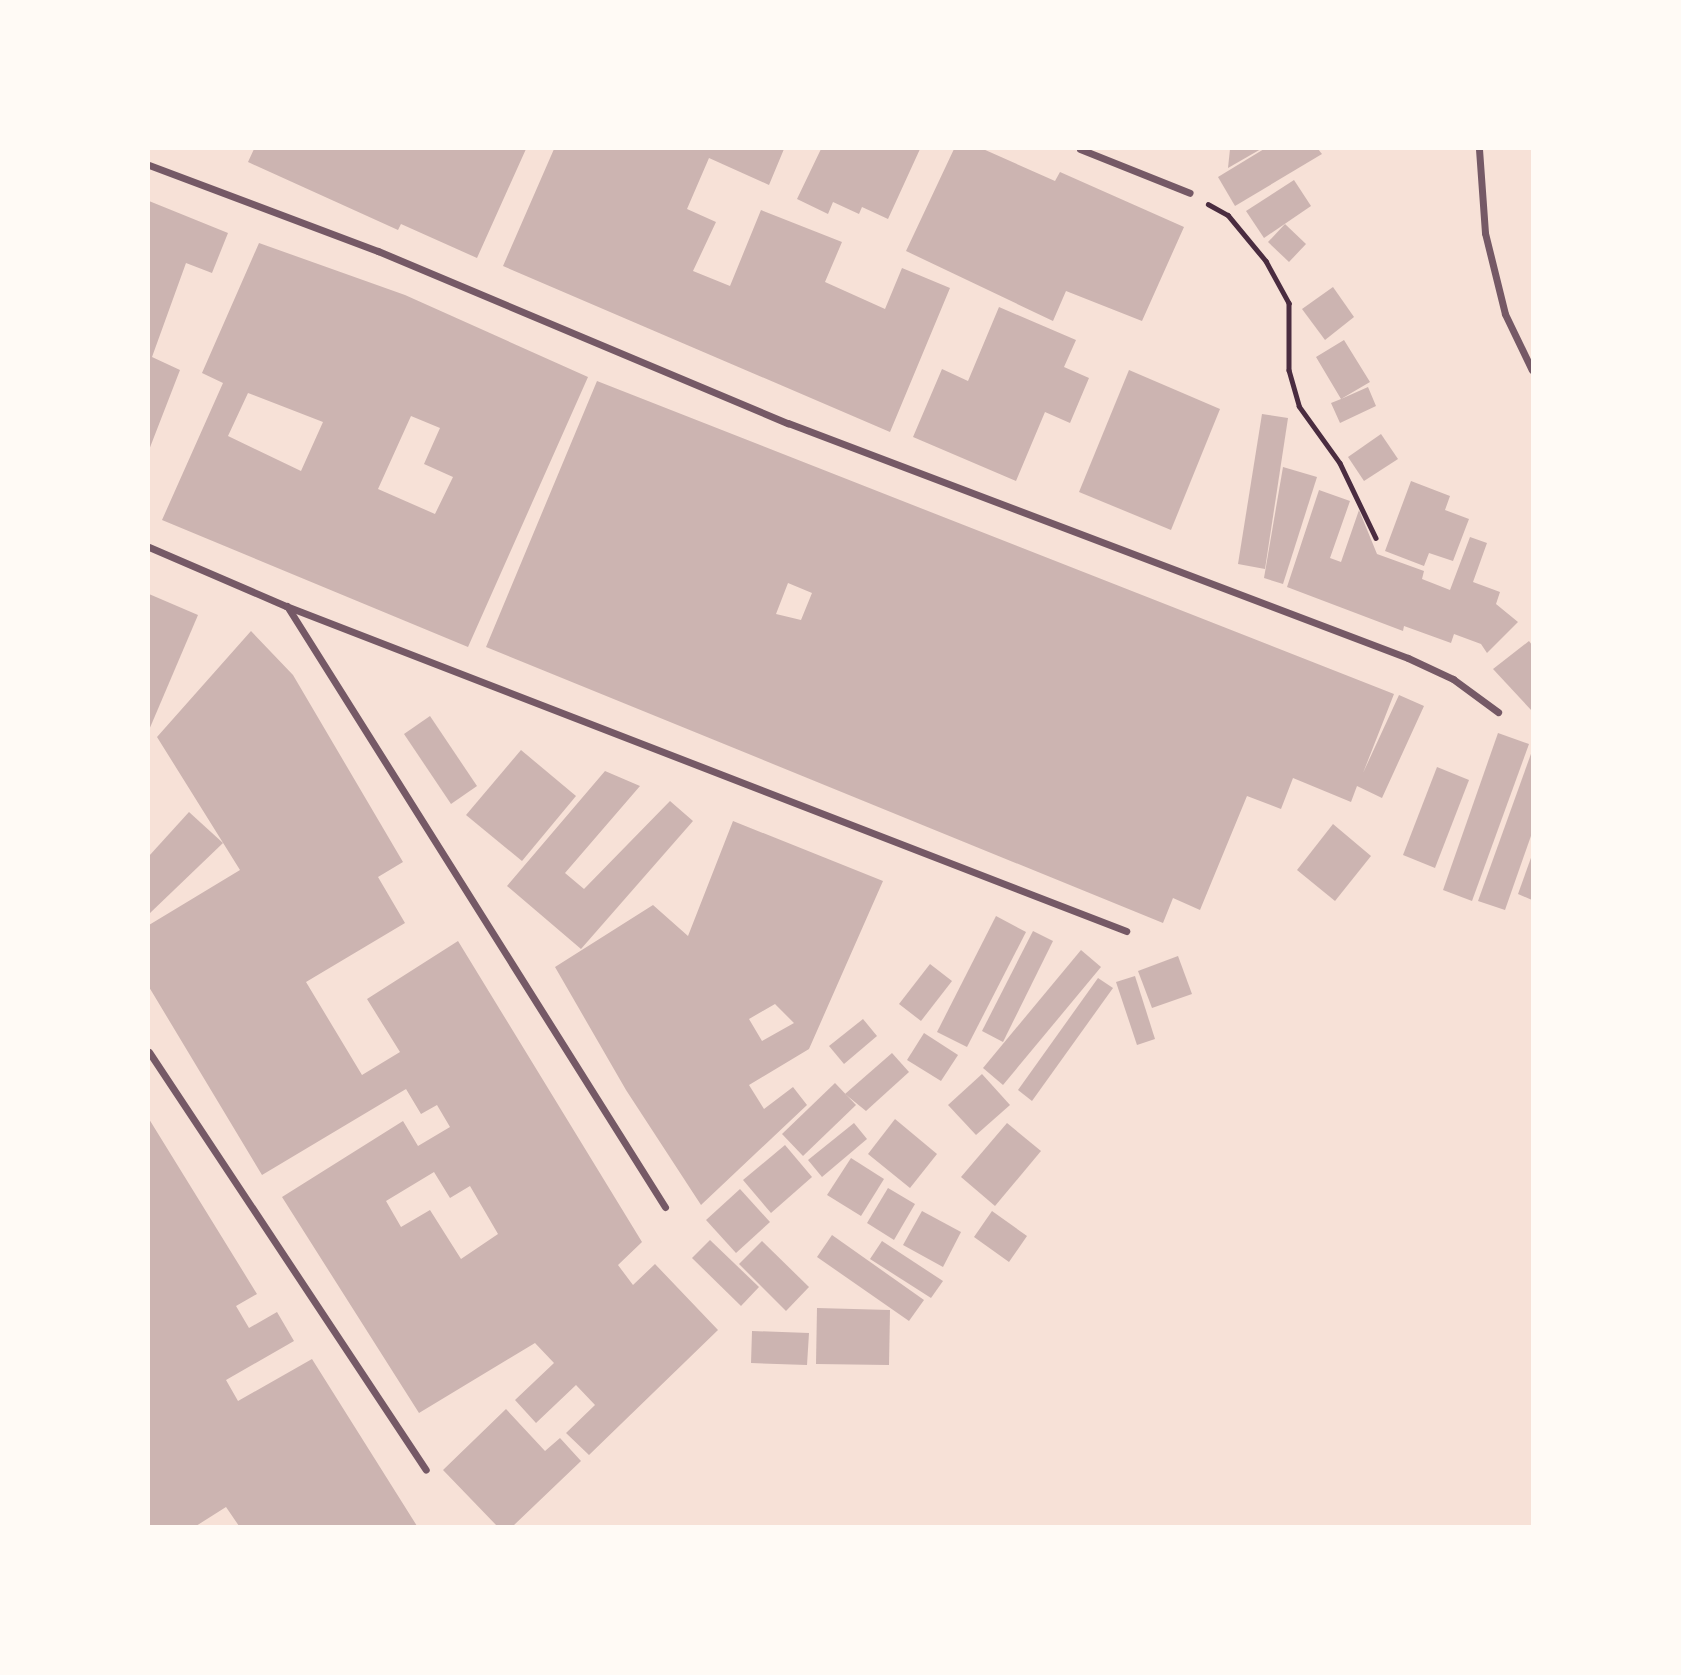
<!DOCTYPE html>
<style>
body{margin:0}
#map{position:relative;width:1681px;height:1675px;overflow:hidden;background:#f7e1d7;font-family:Spectral,serif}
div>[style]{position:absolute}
.building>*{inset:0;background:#ccb4b1}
.path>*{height:4.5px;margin:-2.25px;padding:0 2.25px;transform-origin:2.25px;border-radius:2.25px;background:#4a2c40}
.minor>*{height:7px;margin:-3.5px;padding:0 3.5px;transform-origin:3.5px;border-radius:3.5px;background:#755966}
span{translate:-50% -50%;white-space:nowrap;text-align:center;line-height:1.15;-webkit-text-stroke:5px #fffaf5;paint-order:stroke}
.frame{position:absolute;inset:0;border:150px solid #fffaf5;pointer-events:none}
</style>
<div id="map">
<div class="building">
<i style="clip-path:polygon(254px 149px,526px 149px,477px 258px,401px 224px,398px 230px,248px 162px)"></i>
<i style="clip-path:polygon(554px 149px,784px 149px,769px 185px,709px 158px,687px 209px,716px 222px,693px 271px,730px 286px,761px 210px,842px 242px,825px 282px,885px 309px,902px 268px,950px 288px,890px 432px,503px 266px)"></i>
<i style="clip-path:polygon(821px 149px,920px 149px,888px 219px,862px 207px,859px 214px,833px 202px,828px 214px,797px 199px)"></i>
<i style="clip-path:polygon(954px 149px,983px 149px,1055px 181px,1060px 172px,1184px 227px,1142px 321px,1066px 291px,1053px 321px,906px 251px)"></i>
<i style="clip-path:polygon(1230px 149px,1261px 149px,1228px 168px)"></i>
<i style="clip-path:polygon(1264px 149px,1318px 149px,1322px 154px,1235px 206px,1218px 177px)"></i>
<i style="clip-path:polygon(1294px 180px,1311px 206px,1264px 238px,1246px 211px)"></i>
<i style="clip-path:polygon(149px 201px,228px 233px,212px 273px,186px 263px,152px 357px,180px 370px,149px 450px)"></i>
<i style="clip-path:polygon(1285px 224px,1306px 244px,1289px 262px,1268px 242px)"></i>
<i style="clip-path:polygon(evenodd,259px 243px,405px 295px,588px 377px,468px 647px,162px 520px,223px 383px,202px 373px,259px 243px,248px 393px,323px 422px,301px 471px,228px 436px,248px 393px,259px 243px,411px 416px,440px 428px,424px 464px,453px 477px,435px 514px,378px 489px,411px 416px)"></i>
<i style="clip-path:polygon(1333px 287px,1354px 317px,1325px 340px,1302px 309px)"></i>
<i style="clip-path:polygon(999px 307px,1076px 340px,1064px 367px,1089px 378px,1070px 423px,1045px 412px,1016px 481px,913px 437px,942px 369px,968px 381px)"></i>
<i style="clip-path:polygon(1344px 340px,1370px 382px,1341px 399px,1368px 387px,1376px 406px,1340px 423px,1331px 403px,1341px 399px,1316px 357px)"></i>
<i style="clip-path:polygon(1129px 370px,1220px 409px,1171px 530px,1079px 492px)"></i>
<i style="clip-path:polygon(evenodd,597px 381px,1394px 694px,1363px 773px,1399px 695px,1424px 706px,1382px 798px,1357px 786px,1351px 802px,1293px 778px,1281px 809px,1247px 796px,1200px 910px,1173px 898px,1163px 923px,486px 647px,597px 381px,788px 583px,812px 593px,801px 620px,776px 614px,788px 583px)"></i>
<i style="clip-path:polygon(1262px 414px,1288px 418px,1265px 569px,1238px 564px)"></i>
<i style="clip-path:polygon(1381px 434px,1398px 459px,1364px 481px,1348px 457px)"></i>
<i style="clip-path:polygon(1283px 467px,1317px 477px,1283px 584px,1264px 578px)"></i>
<i style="clip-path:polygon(1411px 481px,1450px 496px,1445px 510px,1469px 519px,1453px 561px,1429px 553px,1424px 566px,1385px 551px)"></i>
<i style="clip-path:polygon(1319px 490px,1350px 501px,1330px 558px,1341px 562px,1359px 510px,1377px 554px,1424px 571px,1422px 579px,1450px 590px,1470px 537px,1487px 543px,1473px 582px,1500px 592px,1496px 604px,1518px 622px,1487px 653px,1481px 644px,1454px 634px,1451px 643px,1404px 626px,1403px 631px,1287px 587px)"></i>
<i style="clip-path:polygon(149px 594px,198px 615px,149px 730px)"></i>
<i style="clip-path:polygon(evenodd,251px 631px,293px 675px,403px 862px,378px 877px,405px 923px,306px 982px,362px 1075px,400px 1052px,367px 999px,458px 941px,642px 1242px,618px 1265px,633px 1285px,655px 1264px,718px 1330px,589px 1455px,566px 1433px,595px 1405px,576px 1385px,536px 1423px,515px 1400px,554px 1363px,535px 1343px,419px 1413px,282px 1197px,403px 1121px,418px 1146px,450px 1127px,437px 1105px,421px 1114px,406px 1089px,262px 1175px,149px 987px,149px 925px,240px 870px,157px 737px,251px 631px,434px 1172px,450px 1198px,470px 1186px,498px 1234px,461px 1259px,430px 1210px,401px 1227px,386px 1201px,434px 1172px)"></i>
<i style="clip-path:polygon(1529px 641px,1532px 645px,1532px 711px,1493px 669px)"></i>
<i style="clip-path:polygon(430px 716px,477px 786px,451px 804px,404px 734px)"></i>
<i style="clip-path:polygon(1498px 733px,1529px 744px,1472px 901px,1443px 890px)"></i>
<i style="clip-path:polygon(521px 750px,576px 796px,522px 861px,466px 815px)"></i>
<i style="clip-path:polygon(1532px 751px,1532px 833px,1505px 910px,1478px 901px)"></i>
<i style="clip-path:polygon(1437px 767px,1469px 780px,1435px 868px,1403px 855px)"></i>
<i style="clip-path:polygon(605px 771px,640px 786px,565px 873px,584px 889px,670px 801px,693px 821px,581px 949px,507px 886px)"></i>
<i style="clip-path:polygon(189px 812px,223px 843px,149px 914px,149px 856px)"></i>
<i style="clip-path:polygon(evenodd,733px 821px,883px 881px,809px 1049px,749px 1085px,764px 1109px,793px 1087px,807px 1105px,701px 1205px,626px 1090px,555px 967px,653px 905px,688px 936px,733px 821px,775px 1004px,794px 1023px,762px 1041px,749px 1019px,775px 1004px)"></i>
<i style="clip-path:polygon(1333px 824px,1371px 856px,1335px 901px,1297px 870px)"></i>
<i style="clip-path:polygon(1532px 855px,1532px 900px,1518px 894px)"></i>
<i style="clip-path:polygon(996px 916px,1026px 932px,967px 1047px,937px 1032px)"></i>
<i style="clip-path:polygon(1033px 931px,1053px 941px,1003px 1042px,982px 1031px)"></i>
<i style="clip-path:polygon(1081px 950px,1101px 967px,1003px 1085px,983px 1068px)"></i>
<i style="clip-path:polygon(1178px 956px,1192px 994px,1152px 1008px,1138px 971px)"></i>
<i style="clip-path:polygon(930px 964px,952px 981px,921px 1021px,899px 1004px)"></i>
<i style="clip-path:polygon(1135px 976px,1155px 1039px,1137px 1045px,1116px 982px)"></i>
<i style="clip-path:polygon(1098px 978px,1113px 988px,1032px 1101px,1018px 1090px)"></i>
<i style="clip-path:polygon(863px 1019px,877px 1036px,844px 1064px,829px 1046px)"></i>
<i style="clip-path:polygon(924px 1033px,958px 1055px,941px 1081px,907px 1060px)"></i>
<i style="clip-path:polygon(892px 1053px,909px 1072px,866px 1111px,845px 1094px)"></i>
<i style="clip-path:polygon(982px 1074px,1010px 1105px,976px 1135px,948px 1105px)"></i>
<i style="clip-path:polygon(835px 1083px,856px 1105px,803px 1156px,782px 1134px)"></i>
<i style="clip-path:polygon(149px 1119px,257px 1294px,236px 1306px,249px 1328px,277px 1312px,294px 1341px,226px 1380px,238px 1401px,312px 1359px,417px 1526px,239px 1526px,226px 1507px,196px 1526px,149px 1526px)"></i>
<i style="clip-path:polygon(895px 1119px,937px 1154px,910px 1188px,868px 1154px)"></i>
<i style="clip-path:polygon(854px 1123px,867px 1139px,822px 1177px,808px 1160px)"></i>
<i style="clip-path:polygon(1007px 1123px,1041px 1151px,995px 1206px,961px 1177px)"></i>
<i style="clip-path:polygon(785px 1145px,812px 1177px,771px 1213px,743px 1180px)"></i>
<i style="clip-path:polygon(851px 1158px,884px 1179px,861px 1216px,827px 1195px)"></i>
<i style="clip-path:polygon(888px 1188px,915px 1204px,894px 1240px,867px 1223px)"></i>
<i style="clip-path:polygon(740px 1189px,770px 1222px,736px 1253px,706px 1220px)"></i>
<i style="clip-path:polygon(922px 1211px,961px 1232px,943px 1267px,903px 1245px)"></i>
<i style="clip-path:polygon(992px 1211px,1027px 1236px,1009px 1262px,974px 1237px)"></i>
<i style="clip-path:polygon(832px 1235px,924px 1300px,909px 1321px,817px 1257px)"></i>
<i style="clip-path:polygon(710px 1240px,759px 1287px,741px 1306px,692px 1258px)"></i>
<i style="clip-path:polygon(762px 1241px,809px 1287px,786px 1311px,739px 1264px)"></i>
<i style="clip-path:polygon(882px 1241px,943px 1281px,931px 1298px,870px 1259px)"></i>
<i style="clip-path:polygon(817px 1308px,890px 1310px,889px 1365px,816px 1364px)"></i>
<i style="clip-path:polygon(752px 1331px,809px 1333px,807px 1365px,751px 1363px)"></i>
<i style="clip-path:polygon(506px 1409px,545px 1451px,560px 1438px,581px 1461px,513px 1526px,497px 1526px,443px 1470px)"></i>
</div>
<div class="path">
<i style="left:1208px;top:204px;width:23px;rotate:29deg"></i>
<i style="left:1228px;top:215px;width:60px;rotate:50.4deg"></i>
<i style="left:1266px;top:261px;width:48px;rotate:61.3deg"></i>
<i style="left:1289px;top:303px;width:67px;rotate:90deg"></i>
<i style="left:1289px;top:370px;width:37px;rotate:74deg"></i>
<i style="left:1299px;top:406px;width:70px;rotate:54.3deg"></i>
<i style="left:1340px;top:463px;width:83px;rotate:64.4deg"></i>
</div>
<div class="minor">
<i style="left:1080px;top:149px;width:118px;rotate:21.8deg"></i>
<i style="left:1479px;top:149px;width:84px;rotate:85.9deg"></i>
<i style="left:1485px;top:233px;width:83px;rotate:76.1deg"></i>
<i style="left:1505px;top:314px;width:62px;rotate:64.3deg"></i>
<i style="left:149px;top:165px;width:245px;rotate:20.6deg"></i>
<i style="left:378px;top:251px;width:445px;rotate:22.8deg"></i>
<i style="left:788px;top:423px;width:663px;rotate:20.76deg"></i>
<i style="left:1408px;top:658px;width:50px;rotate:25deg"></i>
<i style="left:1453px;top:679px;width:56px;rotate:36.3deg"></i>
<i style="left:149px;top:547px;width:149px;rotate:23.3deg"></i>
<i style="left:286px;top:606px;width:901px;rotate:21.15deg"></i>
<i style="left:287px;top:606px;width:710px;rotate:57.83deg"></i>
<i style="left:149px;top:1052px;width:501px;rotate:56.47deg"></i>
</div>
<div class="frame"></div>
</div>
